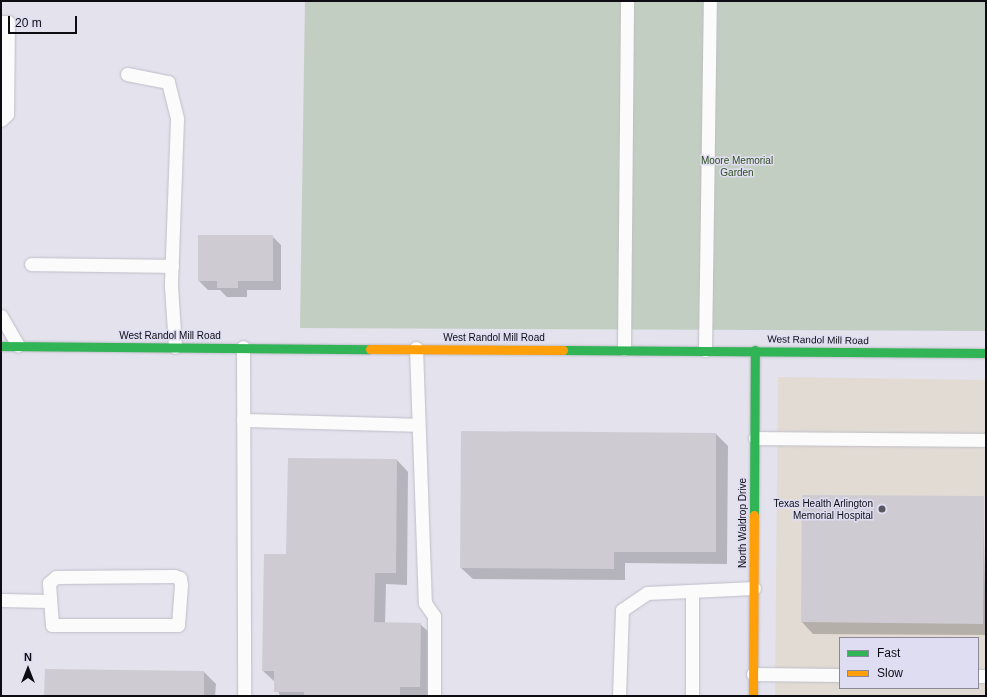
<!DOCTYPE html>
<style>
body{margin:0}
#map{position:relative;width:987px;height:697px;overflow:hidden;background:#e3e2ed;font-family:Helvetica,sans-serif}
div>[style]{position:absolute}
.medical>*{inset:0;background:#e1dbd4}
.green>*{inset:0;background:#c3cec2}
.shadow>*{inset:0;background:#0003}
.building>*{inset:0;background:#cecbd3}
.roads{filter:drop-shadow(0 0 1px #bfbec7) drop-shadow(0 0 1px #bfbec7)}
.lane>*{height:13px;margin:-6.5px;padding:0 6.5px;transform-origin:6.5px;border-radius:6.5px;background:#fbfbfc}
.fast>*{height:9px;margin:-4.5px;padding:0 4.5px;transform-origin:4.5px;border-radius:4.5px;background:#30b455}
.slow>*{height:9px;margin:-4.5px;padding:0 4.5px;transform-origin:4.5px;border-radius:4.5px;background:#ff9f0a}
.dots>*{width:11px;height:11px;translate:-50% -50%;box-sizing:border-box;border:2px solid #dfddf2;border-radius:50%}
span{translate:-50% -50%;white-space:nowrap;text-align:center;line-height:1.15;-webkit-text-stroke:3px #dfddf2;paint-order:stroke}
.park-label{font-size:10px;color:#2e4f1b}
.street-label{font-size:10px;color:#0d0c13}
.poi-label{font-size:10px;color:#0d0c13}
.right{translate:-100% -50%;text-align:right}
.frame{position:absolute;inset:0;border:2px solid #0d0c13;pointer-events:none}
.legend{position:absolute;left:839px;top:637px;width:140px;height:52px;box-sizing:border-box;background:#dfddf2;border:1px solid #8b8999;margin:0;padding:5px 7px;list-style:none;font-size:12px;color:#0d0c13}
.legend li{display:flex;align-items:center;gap:8px;height:20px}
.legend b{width:20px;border:1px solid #8b8999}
.north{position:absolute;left:8px;top:649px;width:40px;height:40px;-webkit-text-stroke:3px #dfddf2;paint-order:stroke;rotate:0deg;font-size:11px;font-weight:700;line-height:16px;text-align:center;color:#0d0c13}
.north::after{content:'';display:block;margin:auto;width:14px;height:18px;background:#0d0c13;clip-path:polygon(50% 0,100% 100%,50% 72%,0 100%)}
.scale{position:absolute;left:8px;top:16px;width:69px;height:18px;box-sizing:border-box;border:2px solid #0d0c13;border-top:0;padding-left:5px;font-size:12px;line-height:14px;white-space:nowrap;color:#0d0c13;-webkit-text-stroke:3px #dfddf2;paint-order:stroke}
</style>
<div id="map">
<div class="medical">
<i style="clip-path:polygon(evenodd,778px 377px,986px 380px,986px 696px,775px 696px,778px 377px,840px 638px,978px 638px,978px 688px,840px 688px,840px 638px)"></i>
</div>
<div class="green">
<i style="clip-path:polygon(305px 1px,986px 1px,986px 331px,300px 328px)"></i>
</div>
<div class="shadow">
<i style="clip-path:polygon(272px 236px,281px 245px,281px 290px,247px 290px,247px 297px,227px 297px,220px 290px,208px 290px,199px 281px)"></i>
<i style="clip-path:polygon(716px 434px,728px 446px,727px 564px,625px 563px,625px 580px,473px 579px,461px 568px)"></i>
<i style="clip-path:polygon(397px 460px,408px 472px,407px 585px,386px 584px,385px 623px,420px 624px,432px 635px,431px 696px,280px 696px,275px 682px,263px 671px,287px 555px)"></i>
<i style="clip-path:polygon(983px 497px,986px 635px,813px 634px,802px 622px)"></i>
<i style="clip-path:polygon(204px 672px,216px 684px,215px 696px,45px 696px)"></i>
</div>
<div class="building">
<i style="clip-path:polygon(198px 235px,273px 235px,273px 281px,238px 281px,238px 288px,217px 288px,217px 281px,198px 281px)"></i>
<i style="clip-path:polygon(461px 431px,716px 433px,716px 552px,614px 552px,614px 569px,460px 568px)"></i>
<i style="clip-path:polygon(288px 458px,397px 459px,396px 573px,375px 573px,374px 622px,421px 623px,420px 687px,400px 687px,400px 696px,304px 696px,304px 692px,274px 692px,274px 671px,262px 671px,264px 554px,286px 554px)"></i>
<i style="clip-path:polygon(802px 495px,984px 496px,983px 624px,801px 622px)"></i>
<i style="clip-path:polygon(45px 669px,204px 671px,204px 696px,44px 696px)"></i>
</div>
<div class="roads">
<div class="lane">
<i style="left:1px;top:22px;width:7px"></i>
<i style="left:8px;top:22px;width:92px;rotate:90.6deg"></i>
<i style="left:7px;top:114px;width:8px;rotate:135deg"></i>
<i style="left:127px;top:74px;width:42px;rotate:11deg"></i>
<i style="left:168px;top:82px;width:38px;rotate:76deg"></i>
<i style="left:177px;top:119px;width:167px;rotate:92.1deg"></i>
<i style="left:171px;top:286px;width:61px;rotate:86.2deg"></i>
<i style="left:31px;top:264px;width:141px;rotate:0.8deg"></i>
<i style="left:1px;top:316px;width:34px;rotate:60deg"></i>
<i style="left:243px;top:347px;width:349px;rotate:89.8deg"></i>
<i style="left:416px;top:348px;width:255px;rotate:88deg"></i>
<i style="left:425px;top:603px;width:16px;rotate:55deg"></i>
<i style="left:434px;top:616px;width:80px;rotate:90deg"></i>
<i style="left:624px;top:349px;width:348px;rotate:-89.5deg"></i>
<i style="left:705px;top:350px;width:349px;rotate:-89.2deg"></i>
<i style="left:243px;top:420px;width:174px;rotate:1.6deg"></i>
<i style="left:755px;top:438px;width:231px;rotate:0.5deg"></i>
<i style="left:174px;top:576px;width:6px;rotate:18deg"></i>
<i style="left:180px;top:578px;width:7px;rotate:82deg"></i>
<i style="left:181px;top:585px;width:40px;rotate:94.3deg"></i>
<i style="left:178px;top:625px;width:126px;rotate:180deg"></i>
<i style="left:52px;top:625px;width:42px;rotate:-94.1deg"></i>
<i style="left:49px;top:583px;width:9px;rotate:-41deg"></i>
<i style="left:56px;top:577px;width:118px;rotate:-0.5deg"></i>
<i style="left:692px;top:591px;width:105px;rotate:90deg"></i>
<i style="left:1px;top:600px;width:47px;rotate:1.2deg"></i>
<i style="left:753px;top:674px;width:87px;rotate:0.7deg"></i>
<i style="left:978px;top:676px;width:8px"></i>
<i style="left:619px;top:696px;width:86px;rotate:-88deg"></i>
<i style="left:622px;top:610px;width:30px;rotate:-34deg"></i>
<i style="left:647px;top:593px;width:107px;rotate:-2.7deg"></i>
</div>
<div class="fast">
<i style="left:1px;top:346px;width:369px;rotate:0.5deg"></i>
<i style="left:563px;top:350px;width:423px;rotate:0.4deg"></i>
<i style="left:754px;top:515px;width:165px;rotate:-89.7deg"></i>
</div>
<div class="slow">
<i style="left:370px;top:349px;width:193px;rotate:0.3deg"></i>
<i style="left:753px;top:696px;width:181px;rotate:-89.7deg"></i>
</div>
</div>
<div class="dots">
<i style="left:882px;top:509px;background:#58575f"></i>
</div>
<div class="park-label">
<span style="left:737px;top:166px">Moore Memorial<br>Garden</span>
</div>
<div class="street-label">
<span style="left:170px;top:336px">West Randol Mill Road</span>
<span style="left:494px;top:338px">West Randol Mill Road</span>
<span style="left:818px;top:340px;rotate:1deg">West Randol Mill Road</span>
<span style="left:743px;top:523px;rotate:-90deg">North Waldrop Drive</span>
</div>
<div class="poi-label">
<span class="right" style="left:873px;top:509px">Texas Health Arlington<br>Memorial Hospital</span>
</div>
<div class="frame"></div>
<ul class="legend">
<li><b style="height:5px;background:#30b455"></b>Fast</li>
<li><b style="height:5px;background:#ff9f0a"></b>Slow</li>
</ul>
<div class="north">N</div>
<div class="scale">20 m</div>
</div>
